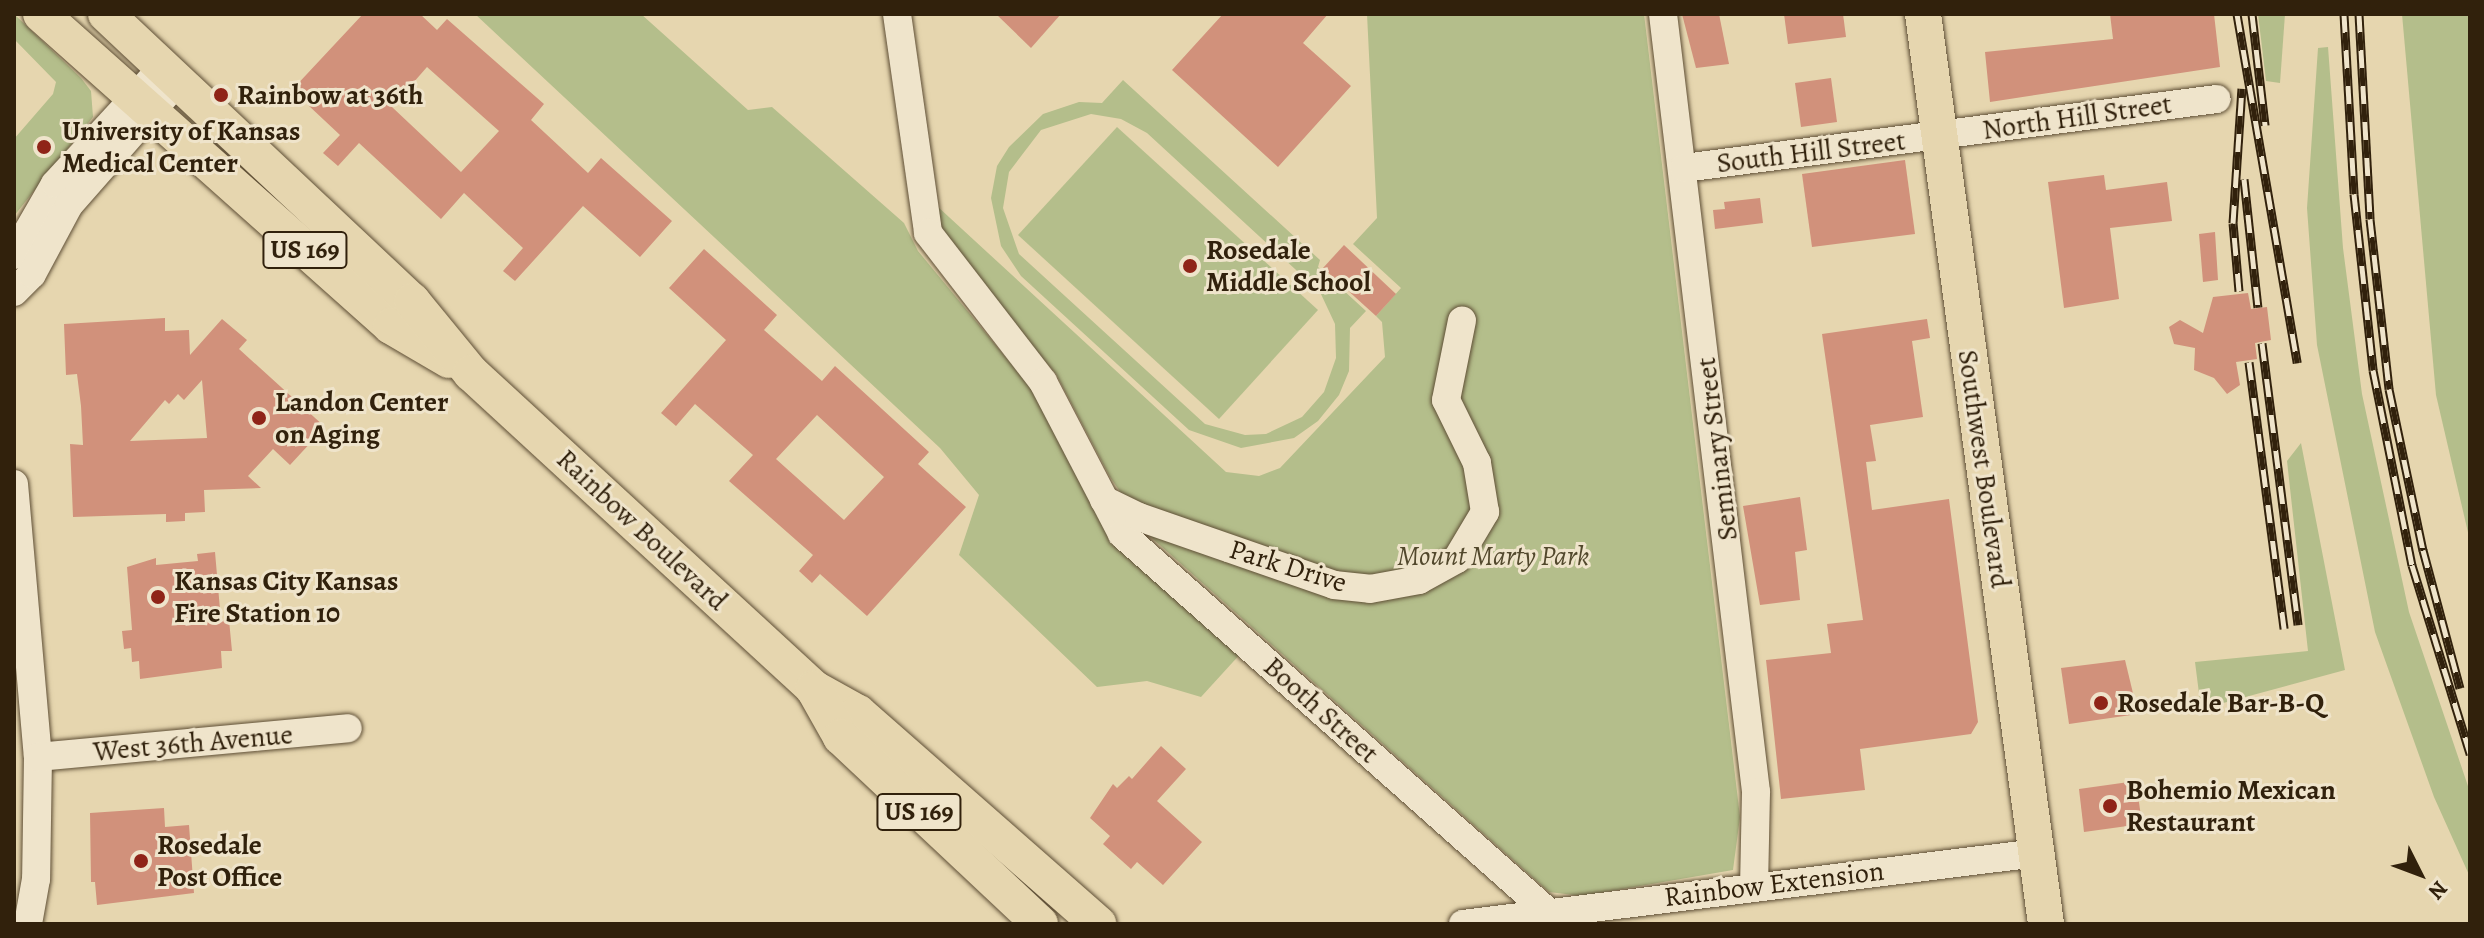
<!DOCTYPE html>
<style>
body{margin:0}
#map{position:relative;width:2484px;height:938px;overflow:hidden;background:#e6d6af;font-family:Alegreya,serif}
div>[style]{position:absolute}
.green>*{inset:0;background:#b4be8b}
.building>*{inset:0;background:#d1917b}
.roads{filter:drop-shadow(0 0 2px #5e4e35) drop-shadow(0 0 2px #5e4e35)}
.minor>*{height:28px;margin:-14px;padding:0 14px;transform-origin:14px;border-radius:14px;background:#efe4cb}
.major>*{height:36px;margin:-18px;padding:0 18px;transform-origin:18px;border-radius:18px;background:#e6d6af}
.rail>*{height:9px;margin-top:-4.5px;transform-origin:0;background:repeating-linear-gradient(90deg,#efe4cb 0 18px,#31210c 0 36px);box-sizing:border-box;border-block:2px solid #31210c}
.dots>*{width:22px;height:22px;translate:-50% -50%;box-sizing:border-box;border:4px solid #efe4cb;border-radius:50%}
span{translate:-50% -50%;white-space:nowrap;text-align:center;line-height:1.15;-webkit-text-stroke:6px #efe4cb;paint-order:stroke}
.shield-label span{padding:2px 6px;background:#efe4cb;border:2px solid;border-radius:6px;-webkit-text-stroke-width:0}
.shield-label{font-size:26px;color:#31210c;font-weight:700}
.poi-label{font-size:28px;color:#31210c;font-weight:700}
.left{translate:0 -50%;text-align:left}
.street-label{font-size:28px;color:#31210c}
.park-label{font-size:28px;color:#52482c;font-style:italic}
.frame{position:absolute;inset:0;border:16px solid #31210c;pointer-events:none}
.north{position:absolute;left:2380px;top:834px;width:80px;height:80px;-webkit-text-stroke:6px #efe4cb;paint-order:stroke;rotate:132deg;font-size:22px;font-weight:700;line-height:32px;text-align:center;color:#31210c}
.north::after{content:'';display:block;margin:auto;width:28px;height:36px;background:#31210c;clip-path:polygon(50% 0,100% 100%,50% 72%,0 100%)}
</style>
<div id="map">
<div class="green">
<i style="clip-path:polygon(14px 14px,81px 78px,91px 91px,93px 117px,14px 216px,14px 139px,53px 94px,56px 82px,14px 39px)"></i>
<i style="clip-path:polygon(475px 14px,641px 14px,748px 110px,772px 107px,904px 223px,918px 251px,1041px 400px,1099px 511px,1243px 651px,1201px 697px,1147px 681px,1097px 687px,959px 555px,979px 495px,940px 448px)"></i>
<i style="clip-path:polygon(1367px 14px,1644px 14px,1740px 817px,1733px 870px,1582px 896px,1549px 892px,1152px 538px,1110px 477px,1056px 374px,952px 253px,930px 213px,937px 206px,1226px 472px,1259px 476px,1280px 468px,1385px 357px,1382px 322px,1376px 316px,1401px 288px,1353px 244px,1377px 218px)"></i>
<i style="clip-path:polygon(2258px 14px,2285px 14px,2280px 83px,2266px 81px)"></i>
<i style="clip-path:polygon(2402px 14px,2470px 14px,2470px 541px,2436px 395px)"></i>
<i style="clip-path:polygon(2328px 47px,2343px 248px,2362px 394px,2409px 612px,2470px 792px,2470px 877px,2434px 797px,2375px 632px,2317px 345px,2307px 208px,2318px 48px)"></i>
<i style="clip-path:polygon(evenodd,1123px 80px,1320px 260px,1318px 267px,1366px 311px,1350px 328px,1349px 371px,1339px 395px,1318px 421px,1294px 438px,1241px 448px,1189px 430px,1021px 276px,1001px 246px,991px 198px,997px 166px,1009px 147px,1043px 114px,1079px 102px,1102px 103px,1123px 80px,1091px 114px,1121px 119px,1147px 133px,1320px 292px,1335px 324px,1336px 358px,1324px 392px,1302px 417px,1266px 434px,1245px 435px,1205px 424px,1019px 254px,1003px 208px,1009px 172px,1041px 130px,1091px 114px)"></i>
<i style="clip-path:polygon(1117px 127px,1318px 310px,1219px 419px,1018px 235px)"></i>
<i style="clip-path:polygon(2301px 443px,2345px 670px,2201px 709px,2195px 662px,2308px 651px,2287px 461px)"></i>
</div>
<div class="building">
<i style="clip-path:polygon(evenodd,363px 14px,420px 14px,437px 30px,447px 19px,544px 104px,531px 120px,588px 173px,601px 158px,672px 221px,640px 257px,583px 206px,515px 281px,503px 271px,523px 248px,464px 193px,441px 219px,359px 143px,338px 166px,323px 153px,340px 135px,292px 90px,363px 14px,427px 67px,499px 131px,461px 172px,392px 107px,427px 67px)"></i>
<i style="clip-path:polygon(996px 14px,1061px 14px,1031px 48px)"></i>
<i style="clip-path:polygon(1223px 14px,1328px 14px,1303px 43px,1351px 86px,1278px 167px,1172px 70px)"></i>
<i style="clip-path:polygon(1682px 14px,1719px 14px,1729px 64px,1696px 68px)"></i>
<i style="clip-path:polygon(1784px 14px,1843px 14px,1846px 37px,1788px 44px)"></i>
<i style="clip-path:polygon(2110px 14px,2214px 14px,2220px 67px,1990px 102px,1985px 52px,2113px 39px)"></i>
<i style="clip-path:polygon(1831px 78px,1837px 122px,1801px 127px,1795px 83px)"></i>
<i style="clip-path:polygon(1905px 160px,1915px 234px,1812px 247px,1802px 174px)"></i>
<i style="clip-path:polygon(2104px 175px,2106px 190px,2167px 182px,2172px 221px,2110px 228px,2119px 299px,2064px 308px,2048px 182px)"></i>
<i style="clip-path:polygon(1760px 198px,1763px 223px,1715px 229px,1713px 210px,1725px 209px,1724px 202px)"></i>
<i style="clip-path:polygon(2215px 232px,2218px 280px,2203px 282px,2199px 234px)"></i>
<i style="clip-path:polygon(1344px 245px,1396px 294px,1376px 316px,1323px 268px)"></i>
<i style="clip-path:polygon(evenodd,704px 249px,777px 315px,764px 330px,822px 381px,835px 366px,929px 452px,918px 464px,966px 507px,867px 616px,820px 574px,812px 583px,799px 571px,813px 555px,729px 481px,753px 455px,695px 404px,676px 426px,661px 413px,726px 340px,669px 288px,704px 249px,817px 415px,884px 477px,844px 520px,776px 459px,817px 415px)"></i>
<i style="clip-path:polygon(2248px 293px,2251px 309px,2267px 307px,2271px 340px,2255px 343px,2257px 359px,2236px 362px,2240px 385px,2227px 394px,2214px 378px,2194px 370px,2195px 348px,2174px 344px,2169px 327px,2180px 320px,2203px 333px,2213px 297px)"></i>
<i style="clip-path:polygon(evenodd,165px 318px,165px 331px,189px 330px,190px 355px,222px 319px,247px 340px,239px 349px,325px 427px,290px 465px,273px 449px,248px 476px,261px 488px,204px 490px,205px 512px,185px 513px,185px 521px,166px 522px,166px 514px,73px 517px,70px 444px,83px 445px,81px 406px,77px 374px,66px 375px,64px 324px,165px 318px,202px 380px,207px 438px,130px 441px,165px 400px,169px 404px,178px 394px,184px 400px,202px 380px)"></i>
<i style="clip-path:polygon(1927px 319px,1930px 338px,1912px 341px,1923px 417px,1870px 425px,1876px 461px,1866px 462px,1872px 510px,1949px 499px,1978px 722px,1971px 734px,1860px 749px,1865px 790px,1781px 799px,1766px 660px,1831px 653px,1827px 624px,1863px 620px,1822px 334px)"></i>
<i style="clip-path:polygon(1800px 497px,1807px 550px,1795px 552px,1800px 600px,1760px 605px,1743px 506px)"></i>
<i style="clip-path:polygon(215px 552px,221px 621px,229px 620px,232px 651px,221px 651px,222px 668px,140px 679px,139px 661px,132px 662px,131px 648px,124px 649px,122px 631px,132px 630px,127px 567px,156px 558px,156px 565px,198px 561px,197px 554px)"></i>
<i style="clip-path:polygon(2125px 660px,2138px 714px,2069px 724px,2061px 668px)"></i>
<i style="clip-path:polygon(1161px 746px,1186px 769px,1157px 801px,1202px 842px,1163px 885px,1137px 862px,1131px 869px,1103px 844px,1110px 836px,1090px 818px,1113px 784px,1117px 788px,1129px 776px,1132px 779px)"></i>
<i style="clip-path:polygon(2136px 781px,2142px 824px,2084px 832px,2079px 789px)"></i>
<i style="clip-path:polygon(164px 808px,165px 827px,189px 825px,194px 893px,97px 905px,95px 882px,91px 882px,90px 813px)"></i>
</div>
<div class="roads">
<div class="minor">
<i style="left:897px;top:14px;width:221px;rotate:81.9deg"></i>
<i style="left:928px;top:233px;width:188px;rotate:52.3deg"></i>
<i style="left:1043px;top:382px;width:171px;rotate:62.5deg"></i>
<i style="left:1122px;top:534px;width:570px;rotate:41.58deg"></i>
<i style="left:1663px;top:14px;width:784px;rotate:83.18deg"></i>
<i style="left:1756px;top:792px;width:93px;rotate:91.2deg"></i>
<i style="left:1684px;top:168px;width:537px;rotate:-7.38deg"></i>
<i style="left:14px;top:255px;width:82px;rotate:-60deg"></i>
<i style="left:55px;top:184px;width:159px;rotate:-47.3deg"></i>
<i style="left:14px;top:292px;width:25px;rotate:-45deg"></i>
<i style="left:32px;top:274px;width:78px;rotate:-61.8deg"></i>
<i style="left:69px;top:205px;width:165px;rotate:-48.7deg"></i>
<i style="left:14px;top:484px;width:274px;rotate:85deg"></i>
<i style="left:38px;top:757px;width:122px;rotate:90.9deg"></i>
<i style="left:36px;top:879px;width:46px;rotate:100.1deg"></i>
<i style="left:1104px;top:500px;width:39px;rotate:26deg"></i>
<i style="left:1139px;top:517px;width:207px;rotate:19.2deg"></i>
<i style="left:1334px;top:585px;width:36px;rotate:6deg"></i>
<i style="left:1370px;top:589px;width:50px;rotate:-10.4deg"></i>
<i style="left:1419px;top:580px;width:43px;rotate:-28.9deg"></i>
<i style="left:1457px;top:559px;width:55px;rotate:-59.2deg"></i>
<i style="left:1485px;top:512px;width:50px;rotate:-99.3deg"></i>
<i style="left:1477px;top:463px;width:70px;rotate:-116.2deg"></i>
<i style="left:1446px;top:400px;width:81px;rotate:-78.6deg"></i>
<i style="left:38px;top:757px;width:311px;rotate:-5.3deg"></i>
<i style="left:1463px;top:924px;width:578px;rotate:-7.05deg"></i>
</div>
<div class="major">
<i style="left:41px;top:14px;width:469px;rotate:41.7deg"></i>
<i style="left:391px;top:326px;width:67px;rotate:30.4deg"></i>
<i style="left:106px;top:14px;width:420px;rotate:43.2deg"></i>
<i style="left:412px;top:301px;width:93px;rotate:50.7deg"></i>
<i style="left:471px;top:373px;width:465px;rotate:42.6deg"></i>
<i style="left:813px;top:688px;width:51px;rotate:29.1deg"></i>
<i style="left:858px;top:713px;width:320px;rotate:41.3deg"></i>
<i style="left:1923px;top:14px;width:918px;rotate:82.3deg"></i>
<i style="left:814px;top:689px;width:55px;rotate:60.6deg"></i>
<i style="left:841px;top:737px;width:273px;rotate:43.2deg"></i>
</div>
</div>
<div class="rail">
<i style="left:2237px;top:14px;width:354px;rotate:80.2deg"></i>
<i style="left:2252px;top:14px;width:112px;rotate:83.3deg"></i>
<i style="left:2344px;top:14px;width:180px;rotate:86.8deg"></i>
<i style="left:2354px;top:194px;width:177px;rotate:83.8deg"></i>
<i style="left:2373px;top:370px;width:199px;rotate:78.7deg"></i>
<i style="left:2412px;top:565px;width:198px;rotate:72.9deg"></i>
<i style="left:2359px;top:14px;width:205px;rotate:86.9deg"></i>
<i style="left:2370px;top:219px;width:171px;rotate:83.6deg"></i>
<i style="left:2389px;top:389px;width:165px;rotate:78.1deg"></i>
<i style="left:2423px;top:550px;width:143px;rotate:75deg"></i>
<i style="left:2244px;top:179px;width:129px;rotate:83.8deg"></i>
<i style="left:2239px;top:291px;width:68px;rotate:-95deg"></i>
<i style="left:2233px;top:223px;width:135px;rotate:-86.2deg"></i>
<i style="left:2262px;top:343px;width:284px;rotate:82.7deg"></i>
<i style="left:2249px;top:362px;width:269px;rotate:82.5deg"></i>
</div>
<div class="dots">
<i style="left:221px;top:95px;background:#8f2418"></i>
<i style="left:44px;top:147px;background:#8f2418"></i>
<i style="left:1190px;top:266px;background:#8f2418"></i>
<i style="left:259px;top:418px;background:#8f2418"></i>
<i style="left:158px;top:597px;background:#8f2418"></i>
<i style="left:2101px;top:703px;background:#8f2418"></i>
<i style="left:2110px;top:806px;background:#8f2418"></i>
<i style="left:141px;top:861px;background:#8f2418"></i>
</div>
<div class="shield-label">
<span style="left:305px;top:250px">US 169</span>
<span style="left:919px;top:812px">US 169</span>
</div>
<div class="poi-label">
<span class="left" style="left:237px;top:95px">Rainbow at 36th</span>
<span class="left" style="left:62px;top:147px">University of Kansas<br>Medical Center</span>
<span class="left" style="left:1206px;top:266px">Rosedale<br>Middle School</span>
<span class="left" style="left:275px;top:418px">Landon Center<br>on Aging</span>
<span class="left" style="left:174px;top:597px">Kansas City Kansas<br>Fire Station 10</span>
<span class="left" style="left:2117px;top:703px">Rosedale Bar-B-Q</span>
<span class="left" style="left:2126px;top:806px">Bohemio Mexican<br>Restaurant</span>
<span class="left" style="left:157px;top:861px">Rosedale<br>Post Office</span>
</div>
<div class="street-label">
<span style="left:2077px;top:117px;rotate:-8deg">North Hill Street</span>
<span style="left:1811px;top:152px;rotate:-7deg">South Hill Street</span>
<span style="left:1717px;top:449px;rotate:-97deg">Seminary Street</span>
<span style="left:1984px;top:469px;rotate:82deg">Southwest Boulevard</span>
<span style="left:642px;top:530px;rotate:43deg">Rainbow Boulevard</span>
<span style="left:1288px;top:566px;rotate:17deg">Park Drive</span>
<span style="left:1321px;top:710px;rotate:42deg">Booth Street</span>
<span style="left:193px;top:743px;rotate:-5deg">West 36th Avenue</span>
<span style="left:1774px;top:884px;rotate:-7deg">Rainbow Extension</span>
</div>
<div class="park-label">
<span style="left:1493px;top:556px">Mount Marty Park</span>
</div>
<div class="frame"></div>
<div class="north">N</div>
</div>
